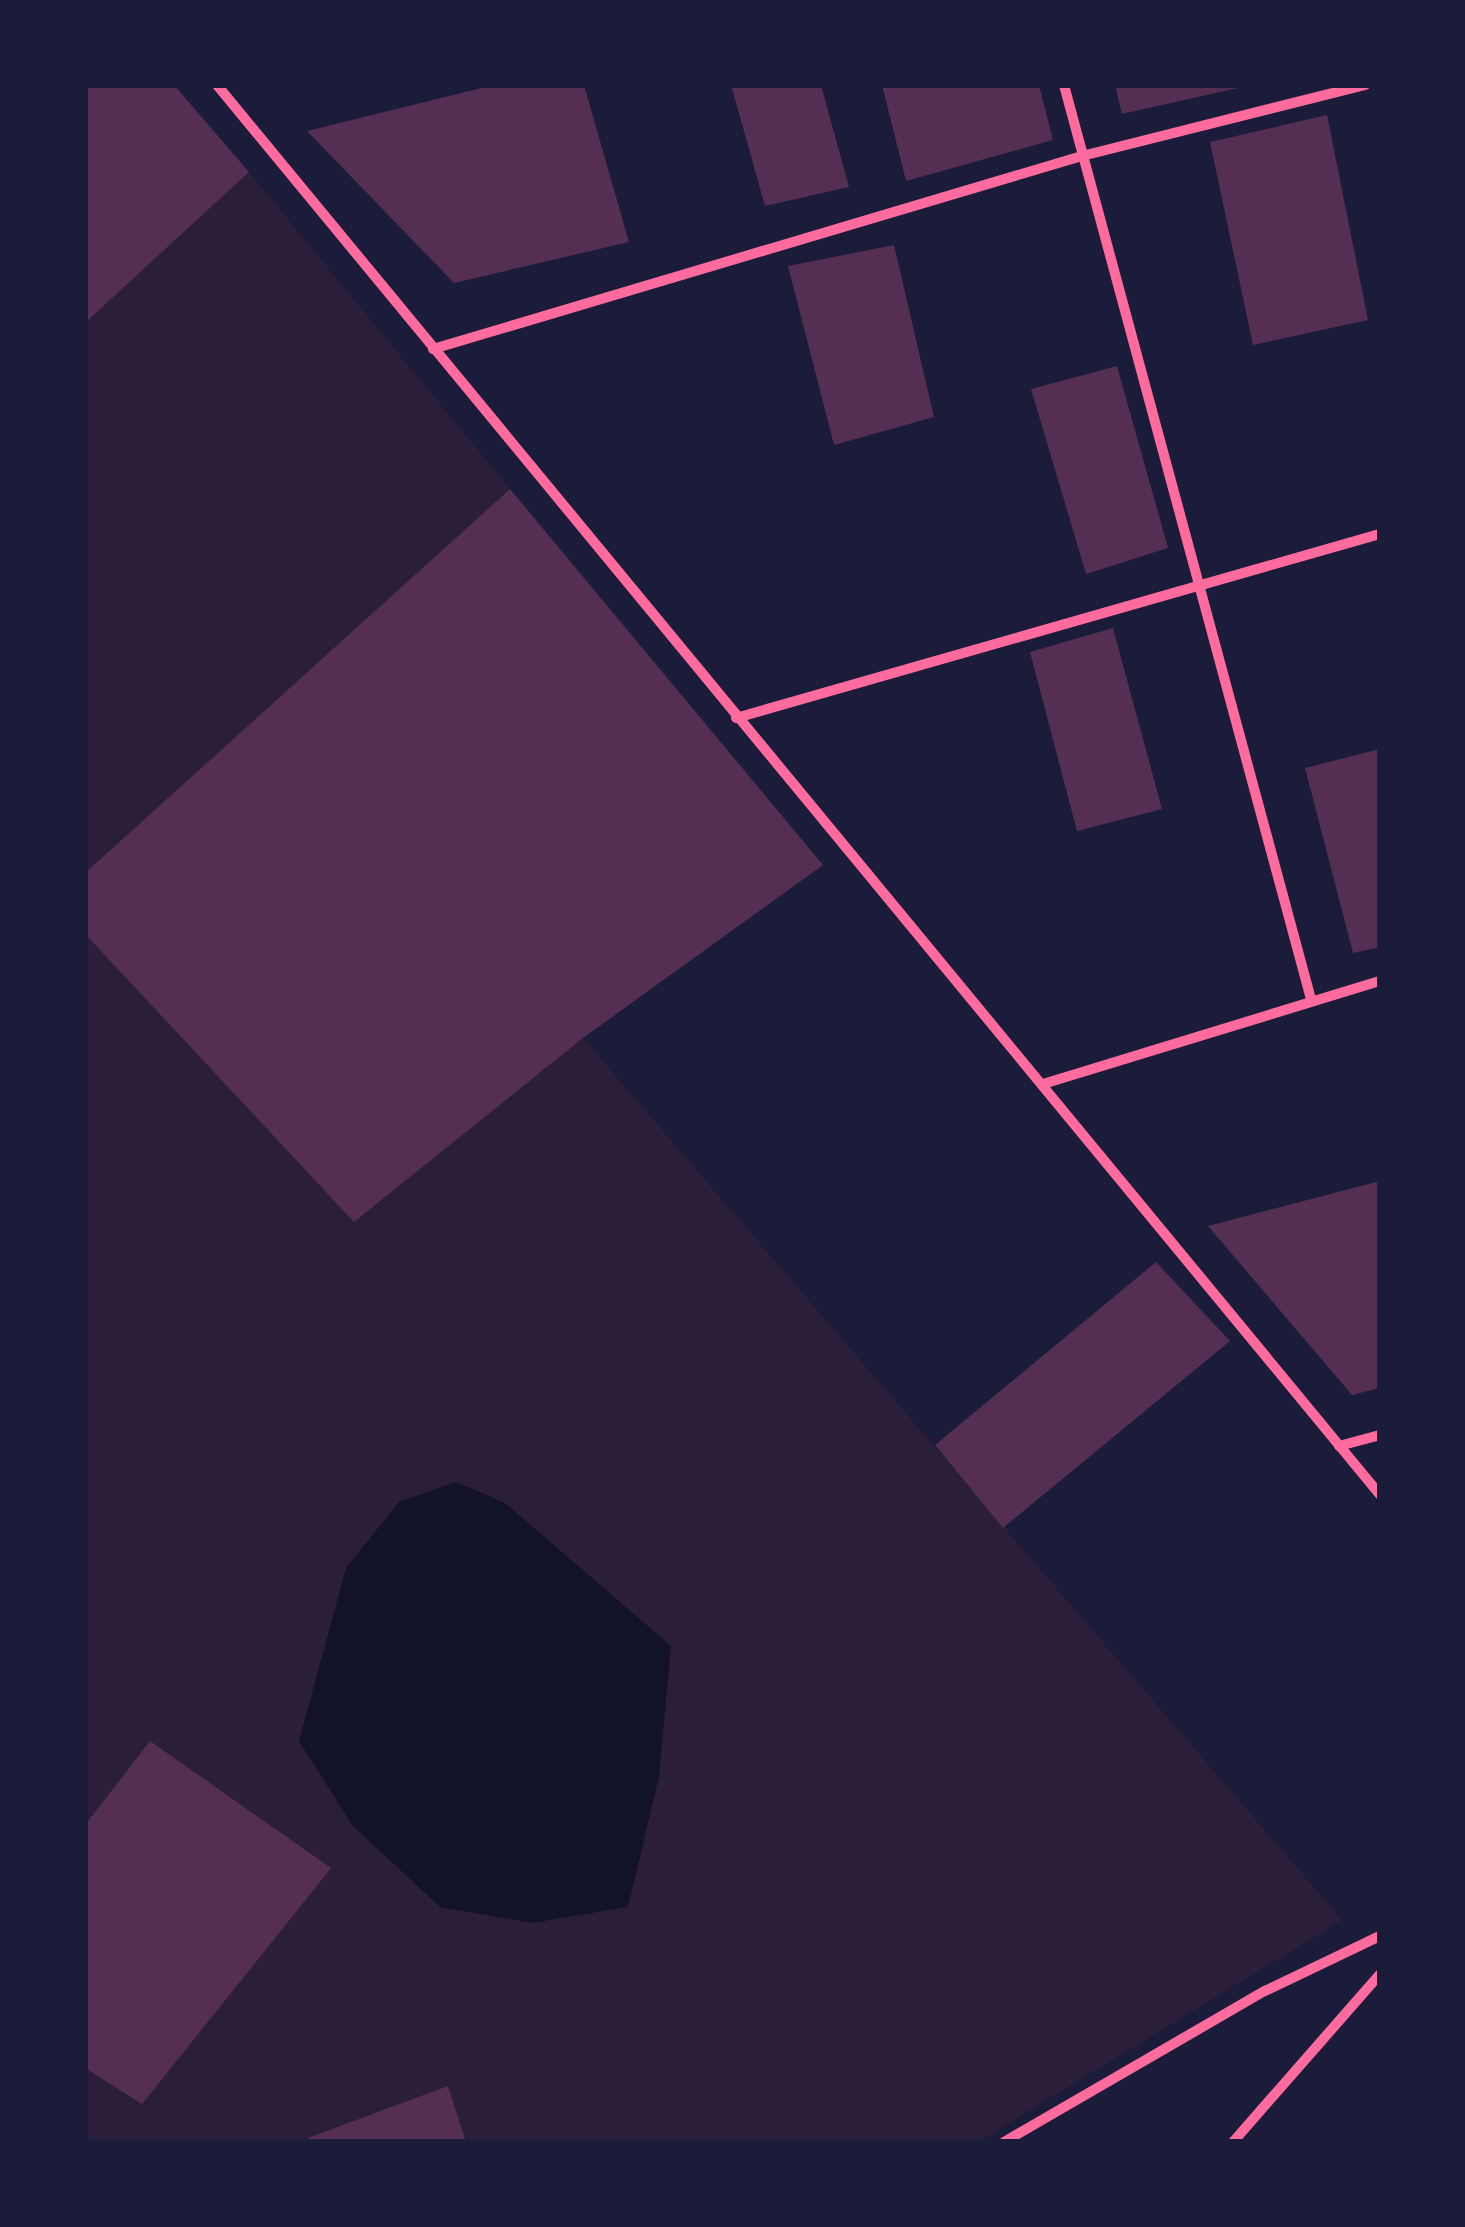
<!DOCTYPE html>
<style>
body{margin:0}
#map{position:relative;width:1465px;height:2227px;overflow:hidden;background:#1b1b3a;font-family:"PT Serif",serif}
div>[style]{position:absolute}
.green>*{inset:0;background:#2a1e3b}
.water>*{inset:0;background:#12122b}
.building>*{inset:0;background:#542f53}
.minor>*{height:10px;margin:-5px;padding:0 5px;transform-origin:5px;border-radius:5px;background:#ff6b9d}
span{translate:-50% -50%;white-space:nowrap;text-align:center;line-height:1.15;-webkit-text-stroke:10px #1b1b3a;paint-order:stroke}
.frame{position:absolute;inset:0;border:88px solid #1b1b3a;pointer-events:none}
</style>
<div id="map">
<div class="green">
<i style="clip-path:polygon(249px 172px,510px 489px,85px 873px,85px 323px)"></i>
<i style="clip-path:polygon(85px 934px,354px 1222px,583px 1038px,1342px 1920px,978px 2142px,85px 2142px)"></i>
</div>
<div class="water">
<i style="clip-path:polygon(456px 1482px,505px 1503px,671px 1646px,659px 1777px,628px 1907px,532px 1923px,440px 1907px,352px 1825px,299px 1741px,346px 1568px,399px 1502px)"></i>
</div>
<div class="building">
<i style="clip-path:polygon(85px 85px,174px 85px,249px 172px,85px 323px)"></i>
<i style="clip-path:polygon(494px 85px,584px 85px,629px 242px,454px 283px,307px 131px)"></i>
<i style="clip-path:polygon(731px 85px,821px 85px,849px 187px,765px 206px)"></i>
<i style="clip-path:polygon(882px 85px,1039px 85px,1053px 140px,906px 181px)"></i>
<i style="clip-path:polygon(1115px 85px,1242px 85px,1242px 87px,1122px 114px)"></i>
<i style="clip-path:polygon(1327px 115px,1368px 320px,1253px 345px,1210px 142px)"></i>
<i style="clip-path:polygon(894px 245px,934px 417px,834px 445px,788px 266px)"></i>
<i style="clip-path:polygon(1117px 366px,1168px 548px,1086px 574px,1031px 389px)"></i>
<i style="clip-path:polygon(510px 489px,823px 865px,583px 1038px,354px 1222px,85px 934px,85px 873px)"></i>
<i style="clip-path:polygon(1113px 628px,1162px 809px,1077px 831px,1030px 652px)"></i>
<i style="clip-path:polygon(1380px 749px,1380px 947px,1353px 953px,1305px 768px)"></i>
<i style="clip-path:polygon(1380px 1181px,1380px 1388px,1352px 1395px,1208px 1226px)"></i>
<i style="clip-path:polygon(1156px 1262px,1230px 1341px,1003px 1528px,935px 1445px)"></i>
<i style="clip-path:polygon(150px 1741px,331px 1868px,142px 2104px,85px 2068px,85px 1825px)"></i>
<i style="clip-path:polygon(448px 2086px,466px 2142px,310px 2142px,308px 2138px)"></i>
</div>
<div class="minor">
<i style="left:217px;top:85px;width:1828px;rotate:50.48deg"></i>
<i style="left:1064px;top:85px;width:947px;rotate:74.88deg"></i>
<i style="left:433px;top:349px;width:677px;rotate:-16.56deg"></i>
<i style="left:1082px;top:156px;width:292px;rotate:-14.1deg"></i>
<i style="left:736px;top:718px;width:670px;rotate:-15.95deg"></i>
<i style="left:1043px;top:1084px;width:352px;rotate:-17deg"></i>
<i style="left:1339px;top:1446px;width:42px;rotate:-15deg"></i>
<i style="left:1004px;top:2142px;width:302px;rotate:-30.1deg"></i>
<i style="left:1265px;top:1991px;width:127px;rotate:-25.6deg"></i>
<i style="left:1233px;top:2142px;width:223px;rotate:-48.8deg"></i>
</div>
<div class="frame"></div>
</div>
